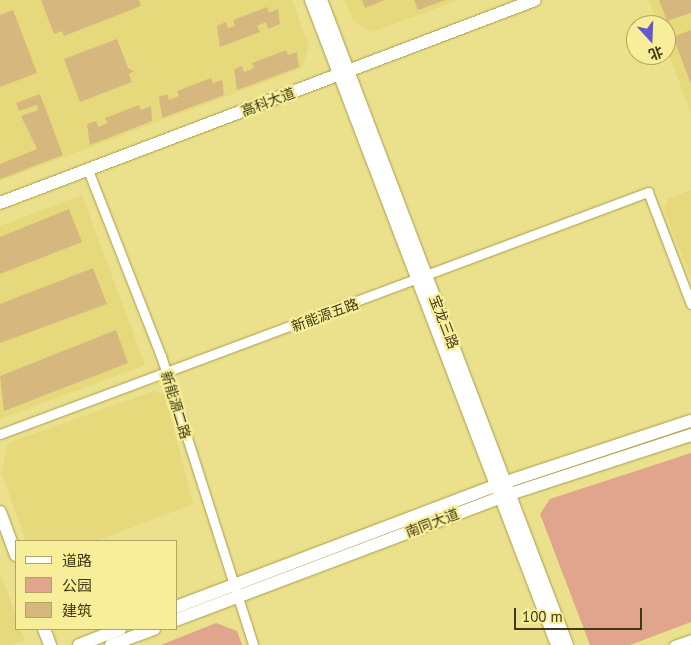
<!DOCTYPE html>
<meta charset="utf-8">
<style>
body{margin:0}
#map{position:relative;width:691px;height:645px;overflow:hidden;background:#ebe08c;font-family:"PT Sans","Noto Sans SC",sans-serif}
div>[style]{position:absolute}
.built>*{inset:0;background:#e5d97c}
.green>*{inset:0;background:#e1a48c}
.building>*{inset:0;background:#d6b77e}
.roads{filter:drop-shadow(0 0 1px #a89d4a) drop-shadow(0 0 1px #a89d4a)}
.street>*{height:9px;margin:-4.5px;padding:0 4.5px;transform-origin:4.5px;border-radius:4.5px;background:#fff}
.secondary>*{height:12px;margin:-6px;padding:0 6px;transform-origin:6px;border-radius:6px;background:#fff}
span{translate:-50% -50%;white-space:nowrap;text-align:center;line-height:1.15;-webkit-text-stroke:4.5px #f8ee99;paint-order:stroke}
.street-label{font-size:14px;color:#3d3916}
.legend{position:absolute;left:15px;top:540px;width:162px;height:90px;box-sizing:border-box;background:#f8ee99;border:1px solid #ada665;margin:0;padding:6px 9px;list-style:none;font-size:15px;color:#3d3916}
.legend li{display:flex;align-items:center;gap:10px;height:25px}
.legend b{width:25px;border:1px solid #ada665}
.north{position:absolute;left:626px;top:15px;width:50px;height:50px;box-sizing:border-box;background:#f8ee99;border:1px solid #ada665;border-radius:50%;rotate:160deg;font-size:14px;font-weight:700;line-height:20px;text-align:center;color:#3d3916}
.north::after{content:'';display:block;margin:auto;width:18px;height:22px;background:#6258d1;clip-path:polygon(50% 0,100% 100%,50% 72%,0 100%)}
.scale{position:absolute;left:514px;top:608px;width:128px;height:22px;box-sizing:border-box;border:2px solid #3d3916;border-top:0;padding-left:6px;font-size:15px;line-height:18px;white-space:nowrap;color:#3d3916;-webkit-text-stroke:4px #f8ee99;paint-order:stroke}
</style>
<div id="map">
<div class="built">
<i style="clip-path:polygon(0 0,292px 0,309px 46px,302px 68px,0 181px)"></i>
<i style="clip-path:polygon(345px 0,459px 0,372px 32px,353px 21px)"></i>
<i style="clip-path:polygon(649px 0,691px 0,691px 113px,666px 47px,666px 25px,658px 25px)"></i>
<i style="clip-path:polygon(691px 190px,691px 278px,664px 209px,667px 199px)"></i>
<i style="clip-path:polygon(82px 195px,145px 365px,0 419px,0 226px)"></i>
<i style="clip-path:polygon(154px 391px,165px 394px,193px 504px,96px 541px,26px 541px,1px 472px,8px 443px)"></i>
<i style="clip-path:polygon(0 573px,16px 616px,16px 629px,21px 629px,25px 640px,11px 645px,0 645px)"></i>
</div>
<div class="green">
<i style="clip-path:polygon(691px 453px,691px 622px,630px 645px,590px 645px,540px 514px,550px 499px)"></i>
<i style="clip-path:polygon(216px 623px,237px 631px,242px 645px,161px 645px)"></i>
</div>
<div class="building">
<i style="clip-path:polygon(41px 0,139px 0,141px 6px,64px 36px,62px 31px,54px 34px)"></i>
<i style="clip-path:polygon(362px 0,385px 0,365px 8px)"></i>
<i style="clip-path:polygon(414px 0,445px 0,418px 10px)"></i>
<i style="clip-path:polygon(659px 0,691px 0,691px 13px,667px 21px)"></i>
<i style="clip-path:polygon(267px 7px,269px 13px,278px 9px,280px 24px,268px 29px,266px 22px,257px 26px,260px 32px,220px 47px,217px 26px,226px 22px,228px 28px,235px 26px,233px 20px)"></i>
<i style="clip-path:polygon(13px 10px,37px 73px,0 87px,0 15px)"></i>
<i style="clip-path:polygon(691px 30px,691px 84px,673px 37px)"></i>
<i style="clip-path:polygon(117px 39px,128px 68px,134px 71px,129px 74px,132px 82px,80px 102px,64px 59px)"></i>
<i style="clip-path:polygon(286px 50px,288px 55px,297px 52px,299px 67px,237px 90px,234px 69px,242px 66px,244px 72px,254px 68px,252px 63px)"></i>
<i style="clip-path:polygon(211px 78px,213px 83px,222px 80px,224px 95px,162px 118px,159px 97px,167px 94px,169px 100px,179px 96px,177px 91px)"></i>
<i style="clip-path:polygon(40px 94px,63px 155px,0 179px,0 164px,37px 149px,21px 116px,38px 110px,37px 105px,19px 111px,16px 103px)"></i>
<i style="clip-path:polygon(139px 105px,141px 110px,151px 106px,152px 121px,90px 145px,87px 124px,96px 121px,98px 127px,108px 123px,105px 118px)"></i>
<i style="clip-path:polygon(69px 209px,82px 242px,0 274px,0 237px)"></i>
<i style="clip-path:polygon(93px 268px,107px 304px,0 343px,0 304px)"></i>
<i style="clip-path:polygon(116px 330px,128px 363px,4px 411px,0 376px)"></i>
</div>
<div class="roads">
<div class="street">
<i style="left:88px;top:170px;width:200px;rotate:68.6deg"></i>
<i style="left:161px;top:356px;width:303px;rotate:72.3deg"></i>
<i style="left:0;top:434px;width:692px;rotate:-20.48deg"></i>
<i style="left:648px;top:192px;width:120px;rotate:69deg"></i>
<i style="left:674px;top:645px;width:18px;rotate:-19deg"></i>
</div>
<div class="secondary">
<i style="left:311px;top:0;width:690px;rotate:69.12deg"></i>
<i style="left:321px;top:0;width:690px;rotate:69.12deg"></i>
<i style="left:0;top:203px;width:572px;rotate:-20.78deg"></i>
<i style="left:0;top:512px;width:46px;rotate:69.6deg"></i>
<i style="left:176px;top:607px;width:347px;rotate:-20.8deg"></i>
<i style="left:500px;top:484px;width:201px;rotate:-18.3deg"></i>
<i style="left:176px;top:620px;width:351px;rotate:-20.7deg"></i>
<i style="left:504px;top:496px;width:197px;rotate:-18.1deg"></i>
<i style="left:44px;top:629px;width:17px;rotate:69deg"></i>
<i style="left:79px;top:645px;width:44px;rotate:-21.3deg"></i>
<i style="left:111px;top:645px;width:46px;rotate:-20.4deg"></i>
</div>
</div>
<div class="street-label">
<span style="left:268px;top:102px;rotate:-21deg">高科大道</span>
<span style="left:325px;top:315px;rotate:-20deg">新能源五路</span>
<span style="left:444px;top:322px;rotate:69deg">宝龙三路</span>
<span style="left:176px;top:405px;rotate:73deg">新能源二路</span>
<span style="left:432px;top:523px;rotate:-21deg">南同大道</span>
</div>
<ul class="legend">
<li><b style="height:6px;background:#fff"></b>道路</li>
<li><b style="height:14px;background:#e1a48c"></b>公园</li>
<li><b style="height:14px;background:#d6b77e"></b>建筑</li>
</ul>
<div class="north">北</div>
<div class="scale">100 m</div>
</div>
